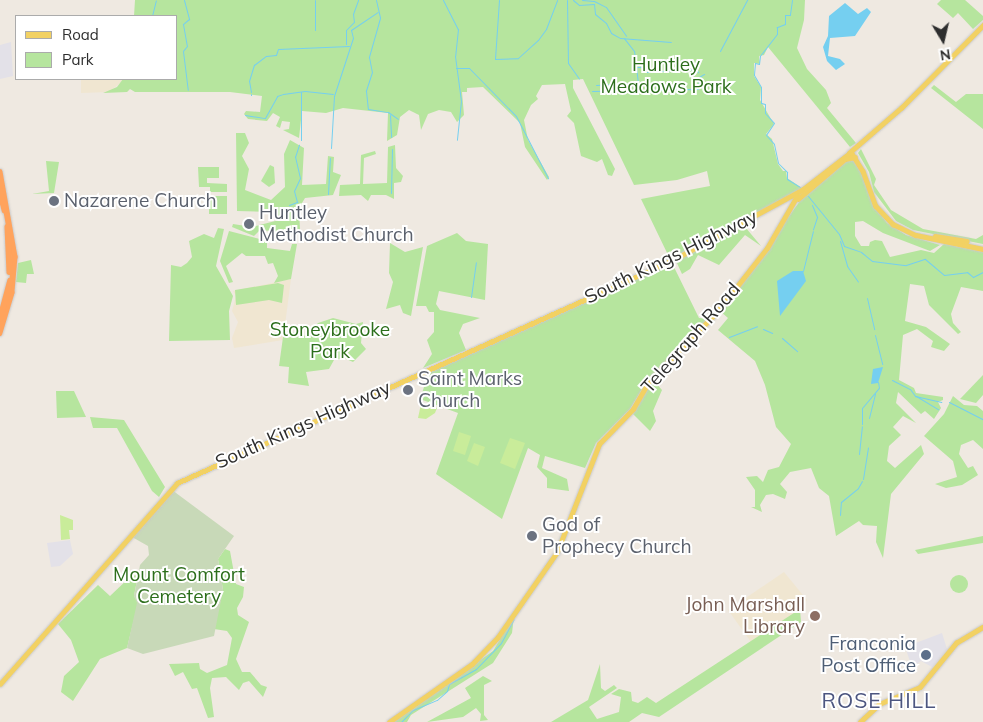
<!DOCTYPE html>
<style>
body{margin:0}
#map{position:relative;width:983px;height:722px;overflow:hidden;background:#efe9e1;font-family:Mulish,sans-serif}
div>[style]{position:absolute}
.industrial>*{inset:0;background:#e3e1e8}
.education>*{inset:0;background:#f0e6d1}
.green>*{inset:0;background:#b6e59e}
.round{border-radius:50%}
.cemetery>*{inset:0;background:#c8d9b8}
.pitch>*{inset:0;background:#c9ec9a}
.water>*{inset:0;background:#75cff0}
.stream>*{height:1px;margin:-0.5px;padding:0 0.5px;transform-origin:0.5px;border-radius:0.5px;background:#75cff0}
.roads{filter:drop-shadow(0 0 1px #c9c9c9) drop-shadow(0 0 1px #c9c9c9)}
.major>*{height:4.5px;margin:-2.25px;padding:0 2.25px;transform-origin:2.25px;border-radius:2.25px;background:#f2d163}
.highway>*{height:5.5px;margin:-2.75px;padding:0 2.75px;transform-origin:2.75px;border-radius:2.75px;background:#ffa35c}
.dots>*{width:14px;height:14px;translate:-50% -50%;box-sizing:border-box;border:2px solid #fff;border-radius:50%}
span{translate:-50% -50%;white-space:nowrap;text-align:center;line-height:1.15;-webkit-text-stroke:4px #fff;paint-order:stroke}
.park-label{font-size:19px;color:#2c6e1b}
.worship-label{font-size:19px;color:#5b616d}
.left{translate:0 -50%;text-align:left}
.street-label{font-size:19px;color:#2e2e2e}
.education-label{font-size:19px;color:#785e54}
.right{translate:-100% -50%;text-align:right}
.service-label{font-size:19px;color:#4e5e75}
.quarter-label{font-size:21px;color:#4d5680;letter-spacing:1px}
.legend{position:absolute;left:15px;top:15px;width:162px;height:65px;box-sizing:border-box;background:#fff;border:1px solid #ababab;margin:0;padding:6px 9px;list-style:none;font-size:15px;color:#2e2e2e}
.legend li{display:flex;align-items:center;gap:10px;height:25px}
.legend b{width:25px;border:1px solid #ababab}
.north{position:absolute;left:918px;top:15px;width:50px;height:50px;-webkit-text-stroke:4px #fff;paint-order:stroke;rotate:171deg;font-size:14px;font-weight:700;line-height:20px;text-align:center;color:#2e2e2e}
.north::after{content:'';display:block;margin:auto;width:18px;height:22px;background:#2e2e2e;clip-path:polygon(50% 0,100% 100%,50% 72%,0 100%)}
</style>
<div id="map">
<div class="industrial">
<i style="clip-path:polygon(11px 42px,13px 76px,0 79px,0 45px)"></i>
<i style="clip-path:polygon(70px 540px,73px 554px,60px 566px,51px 567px,47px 543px)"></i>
<i style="clip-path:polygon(942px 633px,947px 649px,932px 667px,921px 661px,912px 667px,905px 647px)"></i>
</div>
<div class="education">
<i style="clip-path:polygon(81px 79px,125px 79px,109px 92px,81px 93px)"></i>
<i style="clip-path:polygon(291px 279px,283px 340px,234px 348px,232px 338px,238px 322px,232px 311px,236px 296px,233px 291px)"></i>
<i style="clip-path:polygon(784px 572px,807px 600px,800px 609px,751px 642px,728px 610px)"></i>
</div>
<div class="green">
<i style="clip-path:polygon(135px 0,805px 0,804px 20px,797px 48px,807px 69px,826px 90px,831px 103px,827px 108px,856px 143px,850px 147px,768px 47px,764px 55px,759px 56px,760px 64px,754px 63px,754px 76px,761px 87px,760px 100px,774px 124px,766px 134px,772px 139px,778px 164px,783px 171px,786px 171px,787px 178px,802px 188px,670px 259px,641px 199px,710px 186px,707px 171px,677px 180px,634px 185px,583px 79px,573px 80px,573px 88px,615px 169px,612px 176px,608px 175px,602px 159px,597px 162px,581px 156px,574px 123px,567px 116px,571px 111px,565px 84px,542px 85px,536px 96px,538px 99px,531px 105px,524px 120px,528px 140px,549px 177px,547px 180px,525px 147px,520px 123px,483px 87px,467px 88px,467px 92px,462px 92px,464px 115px,457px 122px,451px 112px,439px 110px,428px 114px,421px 130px,419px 115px,409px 110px,400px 117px,397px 135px,387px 141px,388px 113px,343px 108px,326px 113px,302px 111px,299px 138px,283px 130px,289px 129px,290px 122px,282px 121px,280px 128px,276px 126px,280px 117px,273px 113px,267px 121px,248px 119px,244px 114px,246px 111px,260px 112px,262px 96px,230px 92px,135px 92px,130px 89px,127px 92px,103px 93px,117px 87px,123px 79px,176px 79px,176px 16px,134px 16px)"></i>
<i style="clip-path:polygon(941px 0,965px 0,983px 16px,983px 20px,973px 29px,958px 13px,953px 18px,937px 4px)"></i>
<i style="clip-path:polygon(934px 85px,956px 102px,966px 94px,983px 94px,983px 129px,931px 88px)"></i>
<i style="clip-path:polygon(236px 133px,245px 133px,249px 143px,242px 156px,249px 169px,245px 190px,271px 200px,285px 187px,284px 154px,290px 140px,304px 148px,302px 185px,326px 184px,328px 156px,334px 157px,333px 172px,341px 175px,333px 195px,305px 198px,299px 208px,300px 230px,292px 233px,260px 230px,254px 236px,232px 227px,233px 224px,252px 227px,279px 220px,272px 212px,237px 211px)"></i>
<i style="clip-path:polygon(395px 145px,396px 168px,403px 176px,401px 182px,394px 183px,394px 199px,386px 195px,371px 195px,368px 201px,361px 195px,339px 196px,340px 185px,360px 184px,361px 155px,375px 151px,376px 154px,364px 158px,363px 184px,387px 183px,388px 147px)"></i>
<i style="clip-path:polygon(861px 149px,876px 179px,874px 185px,891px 210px,923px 229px,976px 239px,983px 235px,983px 244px,913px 230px,896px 221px,874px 192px,869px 172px,858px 153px)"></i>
<i style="clip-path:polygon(852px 158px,864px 176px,873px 204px,887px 223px,906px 235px,940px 245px,930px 251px,883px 233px,863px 221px,855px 222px,855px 236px,861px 246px,869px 246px,870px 242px,875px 240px,882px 241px,890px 257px,921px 250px,934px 253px,944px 244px,983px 252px,983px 291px,961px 287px,951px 314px,953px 323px,961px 332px,958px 334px,929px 305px,924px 286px,910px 284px,905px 321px,926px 327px,950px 344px,944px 351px,931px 347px,933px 341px,917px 329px,903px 335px,899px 380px,914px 388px,916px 393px,943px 397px,943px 400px,938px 402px,941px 408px,934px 419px,925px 411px,921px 414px,898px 392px,896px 403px,916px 423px,903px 416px,893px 427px,901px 435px,889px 446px,887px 461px,895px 468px,921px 445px,924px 454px,891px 494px,883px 558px,876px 542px,877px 526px,863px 525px,859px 521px,836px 536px,829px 496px,819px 488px,811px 468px,790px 472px,780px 484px,787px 492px,785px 499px,773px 494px,766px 495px,760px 505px,762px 512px,751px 507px,755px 507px,755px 490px,746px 477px,757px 476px,763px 482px,768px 470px,779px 467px,791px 444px,776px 427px,765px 385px,755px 361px,718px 330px,728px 318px,720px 311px,800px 201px,834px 170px)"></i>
<i style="clip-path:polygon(46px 161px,59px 162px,54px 193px,32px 194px,49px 191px)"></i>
<i style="clip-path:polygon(270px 165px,274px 167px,275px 183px,269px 187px,261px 181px)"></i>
<i style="clip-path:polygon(198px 167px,219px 167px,219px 178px,207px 178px,207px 183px,227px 184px,227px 192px,210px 192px,210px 187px,199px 187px)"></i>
<i style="clip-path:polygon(209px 196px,227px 196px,227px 214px,209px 214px)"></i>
<i style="clip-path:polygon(759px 219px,746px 228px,761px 246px,745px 235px,719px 265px,698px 255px,690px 269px,682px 274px,676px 261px)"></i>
<i style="clip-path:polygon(218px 228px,224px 229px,216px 266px,233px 296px,229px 311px,230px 340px,169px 341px,171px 265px,181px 267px,187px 263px,192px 257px,189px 241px,204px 234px,214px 238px)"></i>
<i style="clip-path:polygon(229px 231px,267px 241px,267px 248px,290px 251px,292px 244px,297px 244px,291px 279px,274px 283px,278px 276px,273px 263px,268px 264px,265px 256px,246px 256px,242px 253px,226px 266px,233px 282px,229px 283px,220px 261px)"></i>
<i style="clip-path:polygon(457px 233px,466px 241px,488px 244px,485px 300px,439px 291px,436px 304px,440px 310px,480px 318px,463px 324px,459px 333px,466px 350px,423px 368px,432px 354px,427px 340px,434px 332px,434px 312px,429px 312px,426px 306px,416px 306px,427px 246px)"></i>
<i style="clip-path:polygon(390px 243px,405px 252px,423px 247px,411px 316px,403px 313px,400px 305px,386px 309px,393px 282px,389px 273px)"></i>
<i style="clip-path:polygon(31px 260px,34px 274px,27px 274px,26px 283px,16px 282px,18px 263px)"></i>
<i style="clip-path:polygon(672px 263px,699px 318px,709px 319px,648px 379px,630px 409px,596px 443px,585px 468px,545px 456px,542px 468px,567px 479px,569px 491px,547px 488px,547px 478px,537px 467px,540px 455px,528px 448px,502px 519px,436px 474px,458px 413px,420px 399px,429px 372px)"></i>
<i style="clip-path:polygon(278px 283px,284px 285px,282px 303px,269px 300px,236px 305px,235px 290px)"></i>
<i style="clip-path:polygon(333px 318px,356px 324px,363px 322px,361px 343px,366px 349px,353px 362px,344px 358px,334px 360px,329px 369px,306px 372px,309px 386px,288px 383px,289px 367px,279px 366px,284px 330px,306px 336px,318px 323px)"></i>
<i style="clip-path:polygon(983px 375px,983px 395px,976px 403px,960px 399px)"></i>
<i style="clip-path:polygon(653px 380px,662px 390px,653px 411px,656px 421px,650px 431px,633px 414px)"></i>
<i style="clip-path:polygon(56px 391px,74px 391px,86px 417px,57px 418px)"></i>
<i style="clip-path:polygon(953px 396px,964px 405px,977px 406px,983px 411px,983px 449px,973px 440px,961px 445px,959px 454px,968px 468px,973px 466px,978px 475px,962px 485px,946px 488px,935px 484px,957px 477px,953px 461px,924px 436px,944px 414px)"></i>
<i style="clip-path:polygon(90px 417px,124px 420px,165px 487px,159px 497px,152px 491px,117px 428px,93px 428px)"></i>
<i style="clip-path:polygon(983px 536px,983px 543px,918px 554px,915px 550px)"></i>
<i style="clip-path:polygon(225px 549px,230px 551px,236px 584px,244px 587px,243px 597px,237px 608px,238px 615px,249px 622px,236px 659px,242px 672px,250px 672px,261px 685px,267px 687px,263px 697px,249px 681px,243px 683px,239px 690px,226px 677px,212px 678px,210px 688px,214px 717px,208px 718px,197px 688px,192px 689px,183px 672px,175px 676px,169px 664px,199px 663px,200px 669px,207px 673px,227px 665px,232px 638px,227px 631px,214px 629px,223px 590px,218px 559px)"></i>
<i class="round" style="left:950px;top:575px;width:18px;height:18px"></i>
<i style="clip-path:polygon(138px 575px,134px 596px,138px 603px,127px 648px,100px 659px,73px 701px,61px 692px,64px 676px,79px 662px,71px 640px,58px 624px,98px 585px,110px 596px,131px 576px)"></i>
<i style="clip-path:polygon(800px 609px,801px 622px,659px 717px,642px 713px,629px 722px,551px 722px,588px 700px,600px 664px,601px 688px,605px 691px,614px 685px,617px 688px,589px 707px,597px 719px,619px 712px,621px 697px,611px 694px,619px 689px,631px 692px,632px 701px,638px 703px,647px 697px,656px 703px)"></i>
<i style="clip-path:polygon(514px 616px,512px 633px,493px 663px,411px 715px,407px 722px,393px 722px,493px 651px)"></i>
<i style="clip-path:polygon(483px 676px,492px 681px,484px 685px,484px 715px,488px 720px,480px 721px,481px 714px,476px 708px,463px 717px,427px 722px,471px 698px,465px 688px)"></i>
</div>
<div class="cemetery">
<i style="clip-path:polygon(172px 490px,234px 536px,218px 559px,223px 590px,214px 636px,143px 654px,127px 648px,137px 603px,134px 596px,140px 565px,149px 555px,148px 546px,132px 537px)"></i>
</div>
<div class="pitch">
<i style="clip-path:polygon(421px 404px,437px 408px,435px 413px,426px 419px,418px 418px)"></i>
<i style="clip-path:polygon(459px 432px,471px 436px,465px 455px,453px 451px)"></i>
<i style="clip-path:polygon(510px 438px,525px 443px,515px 469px,500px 463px)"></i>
<i style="clip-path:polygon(474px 443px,485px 447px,478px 466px,467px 461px)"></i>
<i style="clip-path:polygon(60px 515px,73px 520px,73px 530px,69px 530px,70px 539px,61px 540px)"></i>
</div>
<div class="water">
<i style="clip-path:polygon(845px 3px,858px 14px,867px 8px,871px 12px,855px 36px,830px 38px,828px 56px,840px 59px,845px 64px,836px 70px,827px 61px,823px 47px,828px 36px,829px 16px)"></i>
<i style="clip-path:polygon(793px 271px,803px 271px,806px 281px,780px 316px,777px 281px)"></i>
<i style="clip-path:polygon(883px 367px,878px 383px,871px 384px,873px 369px)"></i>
</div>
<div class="stream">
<i style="left:184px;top:0;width:20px;rotate:75deg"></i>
<i style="left:189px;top:19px;width:8px;rotate:140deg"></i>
<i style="left:183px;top:24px;width:22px;rotate:80deg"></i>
<i style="left:187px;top:46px;width:6px;rotate:129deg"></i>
<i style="left:183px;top:51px;width:39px;rotate:83deg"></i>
<i style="left:376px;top:0;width:18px;rotate:77deg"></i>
<i style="left:380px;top:18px;width:41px;rotate:105.8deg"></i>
<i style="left:369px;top:57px;width:15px;rotate:79deg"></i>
<i style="left:372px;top:72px;width:20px;rotate:108deg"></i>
<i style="left:366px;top:91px;width:18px;rotate:84deg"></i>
<i style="left:368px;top:109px;width:20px;rotate:9deg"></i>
<i style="left:388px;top:112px;width:12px;rotate:35deg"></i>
<i style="left:443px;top:0;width:33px;rotate:63deg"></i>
<i style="left:458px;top:29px;width:27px;rotate:96deg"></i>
<i style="left:455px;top:56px;width:45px;rotate:82.4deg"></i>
<i style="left:461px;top:101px;width:39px;rotate:96deg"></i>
<i style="left:499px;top:0;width:59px;rotate:93.9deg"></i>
<i style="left:495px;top:59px;width:23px;rotate:-2deg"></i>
<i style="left:518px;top:58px;width:27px;rotate:-42deg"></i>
<i style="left:538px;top:40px;width:14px;rotate:-54deg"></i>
<i style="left:546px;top:29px;width:31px;rotate:-69deg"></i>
<i style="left:567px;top:0;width:63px;rotate:89.1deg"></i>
<i style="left:568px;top:63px;width:19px;rotate:55deg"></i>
<i style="left:573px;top:0;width:8px;rotate:40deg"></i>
<i style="left:579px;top:5px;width:15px;rotate:-4deg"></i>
<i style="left:594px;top:4px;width:10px;rotate:84deg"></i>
<i style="left:595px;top:14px;width:14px;rotate:39deg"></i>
<i style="left:606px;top:23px;width:11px;rotate:63deg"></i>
<i style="left:611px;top:33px;width:10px;rotate:29deg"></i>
<i style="left:620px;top:38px;width:51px;rotate:4.5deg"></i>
<i style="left:582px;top:0;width:12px;rotate:5deg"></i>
<i style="left:594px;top:1px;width:13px;rotate:27deg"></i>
<i style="left:606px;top:7px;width:35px;rotate:55deg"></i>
<i style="left:792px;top:0;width:15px;rotate:98deg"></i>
<i style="left:790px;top:15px;width:5px;rotate:180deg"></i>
<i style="left:785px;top:15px;width:9px;rotate:90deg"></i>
<i style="left:785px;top:24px;width:9px;rotate:159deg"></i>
<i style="left:777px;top:27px;width:7px;rotate:90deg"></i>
<i style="left:777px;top:34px;width:28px;rotate:128deg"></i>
<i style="left:760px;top:56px;width:8px;rotate:97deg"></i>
<i style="left:759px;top:64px;width:4px;rotate:-166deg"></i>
<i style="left:755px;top:63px;width:12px;rotate:95deg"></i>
<i style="left:754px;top:75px;width:14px;rotate:60deg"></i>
<i style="left:761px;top:87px;width:16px;rotate:90deg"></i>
<i style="left:761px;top:103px;width:4px;rotate:14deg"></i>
<i style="left:765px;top:104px;width:9px;rotate:90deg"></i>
<i style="left:765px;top:113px;width:13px;rotate:48deg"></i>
<i style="left:774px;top:123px;width:14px;rotate:124deg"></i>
<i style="left:766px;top:135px;width:12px;rotate:48deg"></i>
<i style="left:774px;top:144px;width:19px;rotate:78deg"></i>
<i style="left:778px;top:163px;width:13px;rotate:45deg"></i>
<i style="left:787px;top:172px;width:7px;rotate:90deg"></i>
<i style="left:787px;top:179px;width:15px;rotate:32deg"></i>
<i style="left:152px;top:16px;width:16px;rotate:-76deg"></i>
<i style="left:315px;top:30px;width:30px;rotate:-90deg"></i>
<i style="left:346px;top:44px;width:14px;rotate:-90deg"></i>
<i style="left:346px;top:30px;width:11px;rotate:-45deg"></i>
<i style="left:354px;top:22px;width:8px;rotate:-97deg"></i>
<i style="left:353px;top:14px;width:15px;rotate:-70deg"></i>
<i style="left:720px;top:51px;width:58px;rotate:-62.1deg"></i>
<i style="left:637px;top:67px;width:7px"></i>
<i style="left:644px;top:67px;width:5px;rotate:79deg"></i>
<i style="left:645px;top:72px;width:51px;rotate:-3.4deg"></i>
<i style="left:696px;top:69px;width:4px;rotate:56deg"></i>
<i style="left:456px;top:68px;width:13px"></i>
<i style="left:469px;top:68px;width:67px;rotate:45.6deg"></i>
<i style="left:516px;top:116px;width:70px;rotate:62.7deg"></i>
<i style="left:596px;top:85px;width:42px;rotate:-2.7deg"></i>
<i style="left:638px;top:83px;width:32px;rotate:-97deg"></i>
<i style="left:634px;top:51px;width:16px;rotate:-128deg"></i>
<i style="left:592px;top:91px;width:106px;rotate:-1.1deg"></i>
<i style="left:698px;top:89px;width:12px;rotate:-85deg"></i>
<i style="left:699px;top:77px;width:6px;rotate:-31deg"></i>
<i style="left:251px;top:92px;width:11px;rotate:-100deg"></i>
<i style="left:249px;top:81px;width:17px;rotate:-73deg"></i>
<i style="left:254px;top:65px;width:15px;rotate:-37deg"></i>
<i style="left:266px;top:56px;width:10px;rotate:-6deg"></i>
<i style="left:276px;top:55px;width:6px;rotate:-72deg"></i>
<i style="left:278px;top:49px;width:71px;rotate:-2.4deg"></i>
<i style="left:301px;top:92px;width:48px;rotate:90deg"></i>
<i style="left:251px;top:94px;width:1px;rotate:90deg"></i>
<i style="left:245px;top:115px;width:20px;rotate:9deg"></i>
<i style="left:265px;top:118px;width:25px;rotate:-61deg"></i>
<i style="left:277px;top:96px;width:6px;rotate:-18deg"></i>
<i style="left:283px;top:94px;width:22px;rotate:-8deg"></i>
<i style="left:305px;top:91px;width:28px;rotate:6deg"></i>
<i style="left:390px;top:115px;width:22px;rotate:87deg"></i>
<i style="left:331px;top:148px;width:52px;rotate:-86.7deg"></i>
<i style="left:334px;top:96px;width:61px;rotate:-71.9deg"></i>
<i style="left:353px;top:38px;width:8px;rotate:-104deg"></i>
<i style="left:351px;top:30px;width:32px;rotate:-34deg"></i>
<i style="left:391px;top:193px;width:44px;rotate:-88.7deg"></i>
<i style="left:328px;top:194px;width:36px;rotate:-87deg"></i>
<i style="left:808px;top:196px;width:49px;rotate:50.8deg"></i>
<i style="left:839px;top:234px;width:13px;rotate:67deg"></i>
<i style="left:844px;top:246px;width:18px;rotate:19deg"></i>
<i style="left:861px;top:252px;width:14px;rotate:39deg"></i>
<i style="left:872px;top:261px;width:34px;rotate:7deg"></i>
<i style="left:906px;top:265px;width:20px;rotate:-18deg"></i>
<i style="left:925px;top:259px;width:25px;rotate:40deg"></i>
<i style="left:944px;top:275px;width:23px;rotate:-7deg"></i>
<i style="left:967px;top:272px;width:8px;rotate:40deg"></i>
<i style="left:973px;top:277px;width:11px;rotate:-27deg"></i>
<i style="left:289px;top:205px;width:9px;rotate:-21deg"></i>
<i style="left:297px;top:202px;width:11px;rotate:-105deg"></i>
<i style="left:294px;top:191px;width:14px;rotate:-65deg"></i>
<i style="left:300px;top:178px;width:22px;rotate:-103deg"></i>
<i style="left:295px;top:157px;width:13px;rotate:-72deg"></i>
<i style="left:812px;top:205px;width:13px;rotate:67deg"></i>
<i style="left:817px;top:217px;width:13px;rotate:108deg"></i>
<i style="left:840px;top:241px;width:26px;rotate:74deg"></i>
<i style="left:847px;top:266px;width:19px;rotate:55deg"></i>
<i style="left:803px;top:271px;width:41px;rotate:-76deg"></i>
<i style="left:471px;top:297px;width:35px;rotate:-82deg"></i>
<i style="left:867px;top:298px;width:32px;rotate:77deg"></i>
<i style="left:763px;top:329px;width:10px;rotate:24deg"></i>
<i style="left:875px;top:335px;width:30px;rotate:76deg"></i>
<i style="left:729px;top:337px;width:30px;rotate:-21deg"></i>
<i style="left:782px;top:338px;width:20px;rotate:41deg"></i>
<i style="left:892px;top:380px;width:20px;rotate:27deg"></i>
<i style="left:910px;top:389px;width:9px;rotate:54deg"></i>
<i style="left:915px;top:396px;width:27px;rotate:13deg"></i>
<i style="left:916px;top:396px;width:26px;rotate:31deg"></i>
<i style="left:949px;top:402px;width:38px;rotate:27deg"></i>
<i style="left:869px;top:418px;width:25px;rotate:-76deg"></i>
<i style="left:862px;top:424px;width:16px;rotate:-90deg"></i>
<i style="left:862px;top:408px;width:26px;rotate:-50deg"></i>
<i style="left:879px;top:388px;width:6px;rotate:-99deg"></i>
<i style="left:859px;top:454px;width:28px;rotate:-84deg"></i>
<i style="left:863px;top:479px;width:32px;rotate:-81deg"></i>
<i style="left:840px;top:515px;width:13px;rotate:-86deg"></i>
<i style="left:841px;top:502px;width:22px;rotate:-39deg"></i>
<i style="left:858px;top:488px;width:8px;rotate:-60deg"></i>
<i style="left:401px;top:722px;width:17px;rotate:-45deg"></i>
<i style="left:413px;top:710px;width:26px;rotate:-23deg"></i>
<i style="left:437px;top:700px;width:13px;rotate:-42deg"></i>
<i style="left:447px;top:691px;width:7px;rotate:-74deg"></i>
<i style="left:449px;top:684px;width:31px;rotate:-29deg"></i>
<i style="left:476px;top:669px;width:36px;rotate:-46deg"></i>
<i style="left:501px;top:643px;width:27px;rotate:-62deg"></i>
</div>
<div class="roads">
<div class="major">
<i style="left:851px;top:152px;width:22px;rotate:58deg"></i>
<i style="left:863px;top:171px;width:37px;rotate:70deg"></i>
<i style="left:876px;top:206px;width:25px;rotate:47deg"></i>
<i style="left:893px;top:224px;width:25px;rotate:26deg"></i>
<i style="left:916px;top:235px;width:68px;rotate:11.8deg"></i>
<i style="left:849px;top:153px;width:69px;rotate:-40.9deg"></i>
<i style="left:901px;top:108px;width:117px;rotate:-45.3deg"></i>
<i style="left:802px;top:190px;width:62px;rotate:-37.8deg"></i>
<i style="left:798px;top:199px;width:62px;rotate:-40.4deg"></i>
<i style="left:845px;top:159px;width:10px;rotate:-11deg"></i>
<i style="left:935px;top:236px;width:32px;rotate:9deg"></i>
<i style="left:0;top:684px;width:268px;rotate:-48.6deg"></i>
<i style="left:177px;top:483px;width:544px;rotate:-24.21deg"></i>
<i style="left:673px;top:260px;width:149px;rotate:-28.5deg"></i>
<i style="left:389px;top:722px;width:101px;rotate:-34.9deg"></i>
<i style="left:472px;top:664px;width:37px;rotate:-46deg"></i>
<i style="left:498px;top:637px;width:103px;rotate:-55.2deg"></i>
<i style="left:557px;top:552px;width:116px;rotate:-68.7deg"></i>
<i style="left:599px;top:444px;width:49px;rotate:-45.8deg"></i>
<i style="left:633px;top:409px;width:32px;rotate:-60deg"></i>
<i style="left:649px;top:381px;width:97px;rotate:-45.4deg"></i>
<i style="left:717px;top:312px;width:81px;rotate:-52deg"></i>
<i style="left:767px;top:248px;width:60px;rotate:-60deg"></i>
<i style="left:860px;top:722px;width:26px;rotate:-43deg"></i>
<i style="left:879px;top:704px;width:44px;rotate:-22.5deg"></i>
<i style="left:920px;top:687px;width:57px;rotate:-50.7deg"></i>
<i style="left:956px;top:643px;width:31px;rotate:-31deg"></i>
</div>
<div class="highway">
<i style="left:0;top:172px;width:86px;rotate:80deg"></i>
<i style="left:15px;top:257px;width:36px;rotate:95deg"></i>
<i style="left:12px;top:293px;width:42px;rotate:106.7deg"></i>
<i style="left:0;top:190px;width:21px;rotate:76deg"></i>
<i style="left:8px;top:227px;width:45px;rotate:87.5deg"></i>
<i style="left:0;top:319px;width:39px;rotate:-75deg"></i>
</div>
</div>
<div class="dots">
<i style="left:54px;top:201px;background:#6b7280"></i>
<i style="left:249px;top:224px;background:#6b7280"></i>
<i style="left:408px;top:390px;background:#6b7280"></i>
<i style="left:532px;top:536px;background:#6b7280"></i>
<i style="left:815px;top:616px;background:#8d6e63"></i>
<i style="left:926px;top:655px;background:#5c6f8a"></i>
</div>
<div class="park-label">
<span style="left:666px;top:76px">Huntley<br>Meadows Park</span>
<span style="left:330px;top:341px">Stoneybrooke<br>Park</span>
<span style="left:179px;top:586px">Mount Comfort<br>Cemetery</span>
</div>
<div class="worship-label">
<span class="left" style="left:64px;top:201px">Nazarene Church</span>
<span class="left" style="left:259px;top:224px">Huntley<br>Methodist Church</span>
<span class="left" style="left:418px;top:390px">Saint Marks<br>Church</span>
<span class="left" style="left:542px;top:536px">God of<br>Prophecy Church</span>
</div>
<div class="street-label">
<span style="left:671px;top:257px;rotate:-26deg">South Kings Highway</span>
<span style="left:691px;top:338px;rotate:-49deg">Telegraph Road</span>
<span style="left:303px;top:425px;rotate:-24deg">South Kings Highway</span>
</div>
<div class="education-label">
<span class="right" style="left:805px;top:616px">John Marshall<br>Library</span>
</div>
<div class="service-label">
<span class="right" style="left:916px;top:655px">Franconia<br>Post Office</span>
</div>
<div class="quarter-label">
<span style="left:879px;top:700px">ROSE HILL</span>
</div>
<ul class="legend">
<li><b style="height:6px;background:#f2d163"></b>Road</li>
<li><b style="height:14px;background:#b6e59e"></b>Park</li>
</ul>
<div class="north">N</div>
</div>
